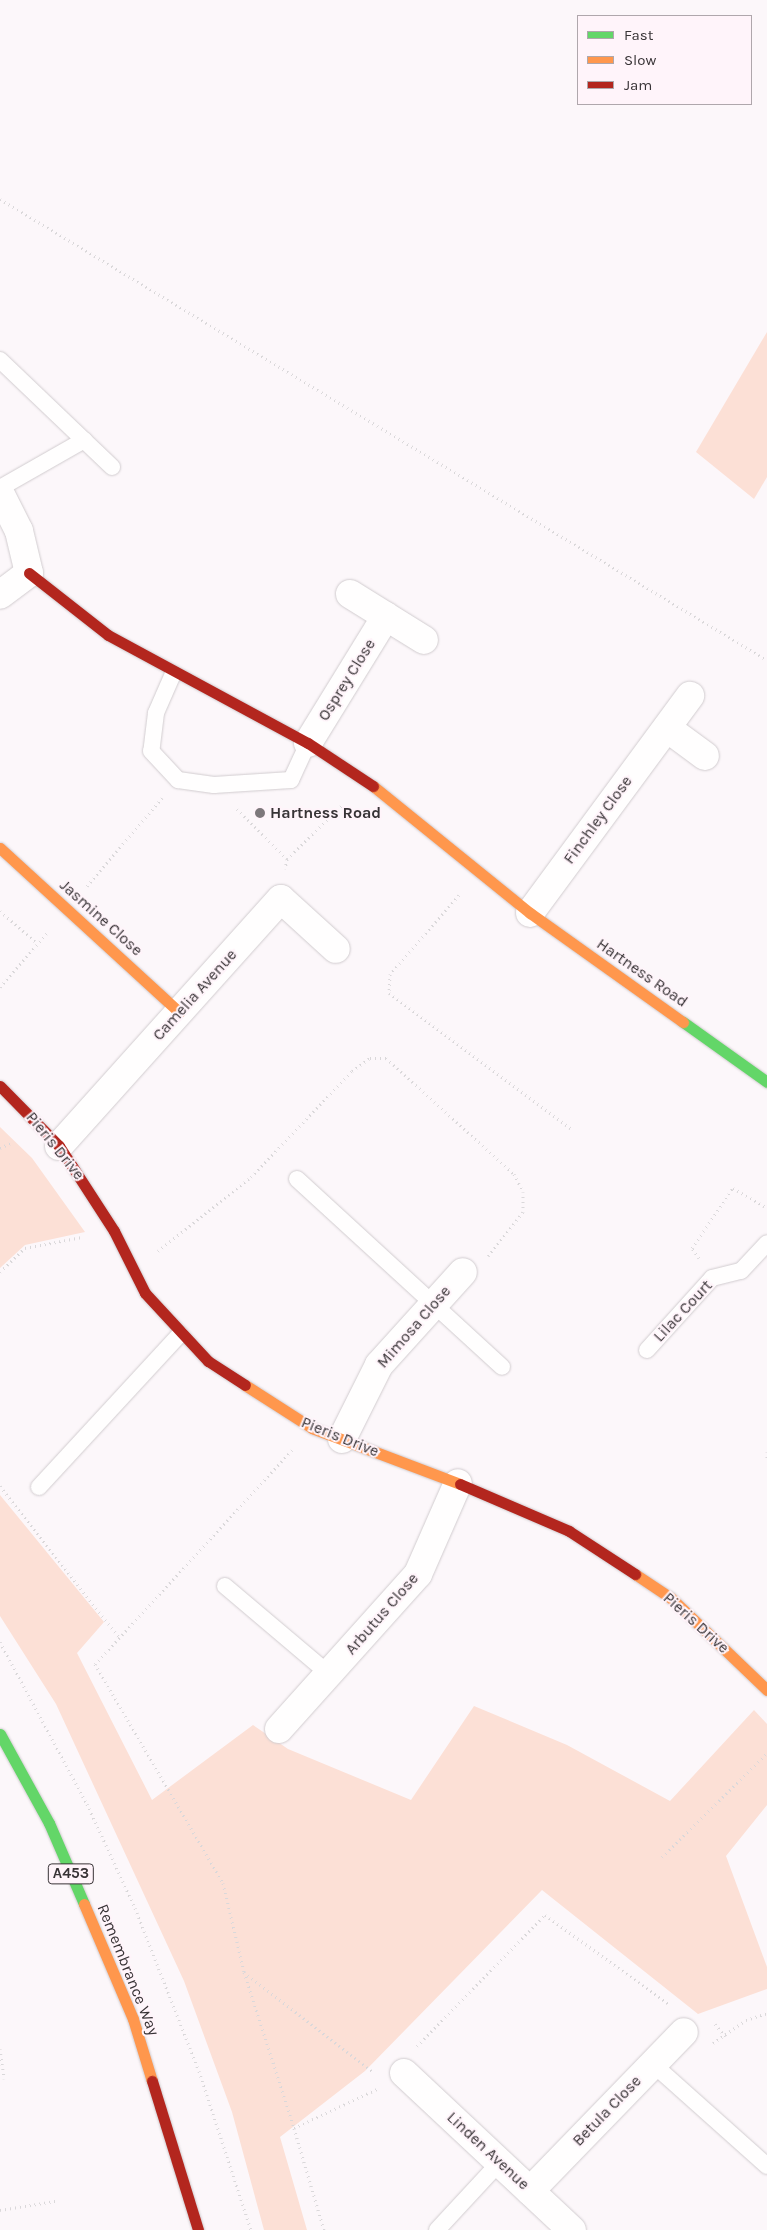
<!DOCTYPE html>
<style>
body{margin:0}
#map{position:relative;width:767px;height:2230px;overflow:hidden;background:#fcf7fa;font-family:Karla,sans-serif}
div>[style]{position:absolute}
.green>*{inset:0;background:#fce0d6}
.path>*{height:3px;margin-top:-1.5px;transform-origin:0;background:repeating-linear-gradient(90deg,#dad8da 0 1px,transparent 0 5px)}
.roads{filter:drop-shadow(0 0 1px #d1cccf) drop-shadow(0 0 1px #d1cccf)}
.lane>*{height:16px;margin:-8px;padding:0 8px;transform-origin:8px;border-radius:8px;background:#fffefe}
.street>*{height:28px;margin:-14px;padding:0 14px;transform-origin:14px;border-radius:14px;background:#fffefe}
.fast>*{height:11px;margin:-5.5px;padding:0 5.5px;transform-origin:5.5px;border-radius:5.5px;background:#63d668}
.slow>*{height:11px;margin:-5.5px;padding:0 5.5px;transform-origin:5.5px;border-radius:5.5px;background:#ff974d}
.jam>*{height:11px;margin:-5.5px;padding:0 5.5px;transform-origin:5.5px;border-radius:5.5px;background:#b3261e}
.dots>*{width:14px;height:14px;translate:-50% -50%;box-sizing:border-box;border:2px solid #fff4fa;border-radius:50%}
span{translate:-50% -50%;white-space:nowrap;text-align:center;line-height:1.15;-webkit-text-stroke:4px #fff4fa;paint-order:stroke}
.shield-label span{padding:1px 4px;background:#fff4fa;border:1px solid;border-radius:4px;-webkit-text-stroke-width:0}
.shield-label{font-size:15px;color:#383336;font-weight:700}
.street-label{font-size:16px;color:#383336}
.poi-label{font-size:16px;color:#383336;font-weight:700}
.left{translate:0 -50%;text-align:left}
.legend{position:absolute;left:577px;top:15px;width:175px;height:90px;box-sizing:border-box;background:#fff4fa;border:1px solid #afa7ac;margin:0;padding:6px 9px;list-style:none;font-size:15px;color:#383336}
.legend li{display:flex;align-items:center;gap:10px;height:25px}
.legend b{width:25px;border:1px solid #afa7ac}
</style>
<div id="map">
<div class="green">
<i style="clip-path:polygon(767px 332px,767px 477px,754px 499px,696px 452px)"></i>
<i style="clip-path:polygon(0 1127px,32px 1158px,85px 1232px,25px 1245px,0 1268px)"></i>
<i style="clip-path:polygon(0 1495px,104px 1622px,77px 1653px,152px 1800px,253px 1725px,288px 1749px,411px 1800px,474px 1706px,567px 1745px,670px 1801px,754px 1710px,767px 1724px,767px 1805px,726px 1856px,767px 1967px,767px 1989px,698px 2014px,542px 1890px,365px 2071px,280px 2137px,307px 2230px,264px 2230px,232px 2112px,184px 1981px,56px 1704px,0 1616px)"></i>
</div>
<div class="path">
<i style="left:0;top:199px;width:895px;rotate:31.01deg"></i>
<i style="left:237px;top:809px;width:71px;rotate:45deg"></i>
<i style="left:287px;top:859px;width:10px;rotate:101deg"></i>
<i style="left:287px;top:859px;width:78px;rotate:-44.5deg"></i>
<i style="left:87px;top:886px;width:116px;rotate:-49.6deg"></i>
<i style="left:459px;top:895px;width:105px;rotate:131.1deg"></i>
<i style="left:390px;top:974px;width:19px;rotate:93deg"></i>
<i style="left:389px;top:993px;width:229px;rotate:36.7deg"></i>
<i style="left:0;top:911px;width:49px;rotate:40.9deg"></i>
<i style="left:0;top:987px;width:72px;rotate:-49deg"></i>
<i style="left:0;top:1148px;width:14px;rotate:-25deg"></i>
<i style="left:158px;top:1251px;width:119px;rotate:-38.5deg"></i>
<i style="left:251px;top:1177px;width:146px;rotate:-46.4deg"></i>
<i style="left:352px;top:1071px;width:22px;rotate:-36deg"></i>
<i style="left:370px;top:1058px;width:16px"></i>
<i style="left:386px;top:1058px;width:173px;rotate:42.2deg"></i>
<i style="left:514px;top:1174px;width:20px;rotate:63deg"></i>
<i style="left:523px;top:1192px;width:20px;rotate:90deg"></i>
<i style="left:523px;top:1212px;width:56px;rotate:128.5deg"></i>
<i style="left:699px;top:1258px;width:12px;rotate:-125deg"></i>
<i style="left:692px;top:1248px;width:73px;rotate:-55.7deg"></i>
<i style="left:733px;top:1188px;width:39px;rotate:30deg"></i>
<i style="left:0;top:1272px;width:35px;rotate:-44deg"></i>
<i style="left:25px;top:1248px;width:58px;rotate:-10.9deg"></i>
<i style="left:292px;top:1450px;width:291px;rotate:132.6deg"></i>
<i style="left:95px;top:1664px;width:254px;rotate:59.7deg"></i>
<i style="left:223px;top:1883px;width:91px;rotate:76.7deg"></i>
<i style="left:244px;top:1972px;width:163px;rotate:37.8deg"></i>
<i style="left:767px;top:1452px;width:6px;rotate:90deg"></i>
<i style="left:0;top:1486px;width:192px;rotate:51.8deg"></i>
<i style="left:0;top:1642px;width:184px;rotate:61.8deg"></i>
<i style="left:87px;top:1804px;width:115px;rotate:65.2deg"></i>
<i style="left:135px;top:1908px;width:175px;rotate:68.6deg"></i>
<i style="left:199px;top:2071px;width:167px;rotate:71.9deg"></i>
<i style="left:662px;top:1857px;width:148px;rotate:-44.7deg"></i>
<i style="left:244px;top:1972px;width:164px;rotate:72.2deg"></i>
<i style="left:294px;top:2128px;width:92px;rotate:-25.2deg"></i>
<i style="left:715px;top:2024px;width:16px;rotate:50deg"></i>
<i style="left:713px;top:2043px;width:40px;rotate:-34.9deg"></i>
<i style="left:746px;top:2020px;width:22px;rotate:-18deg"></i>
<i style="left:417px;top:2046px;width:183px;rotate:-45.7deg"></i>
<i style="left:545px;top:1915px;width:153px;rotate:35.7deg"></i>
<i style="left:0;top:2049px;width:30px;rotate:82deg"></i>
<i style="left:294px;top:2128px;width:106px;rotate:73.6deg"></i>
<i style="left:0;top:2210px;width:56px;rotate:-9.3deg"></i>
</div>
<div class="roads">
<div class="lane">
<i style="left:0;top:360px;width:155px;rotate:43.7deg"></i>
<i style="left:0;top:488px;width:97px;rotate:-29.7deg"></i>
<i style="left:173px;top:674px;width:43px;rotate:113.6deg"></i>
<i style="left:156px;top:713px;width:38px;rotate:97deg"></i>
<i style="left:151px;top:751px;width:40px;rotate:47deg"></i>
<i style="left:178px;top:780px;width:36px;rotate:8deg"></i>
<i style="left:214px;top:785px;width:77px;rotate:-3.7deg"></i>
<i style="left:291px;top:780px;width:41px;rotate:-65.3deg"></i>
<i style="left:297px;top:1179px;width:278px;rotate:42.5deg"></i>
<i style="left:647px;top:1350px;width:97px;rotate:-47.9deg"></i>
<i style="left:712px;top:1278px;width:30px;rotate:-14deg"></i>
<i style="left:741px;top:1271px;width:38px;rotate:-47deg"></i>
<i style="left:39px;top:1487px;width:208px;rotate:-47.3deg"></i>
<i style="left:225px;top:1586px;width:136px;rotate:40.2deg"></i>
<i style="left:653px;top:2064px;width:153px;rotate:41.8deg"></i>
<i style="left:437px;top:2230px;width:93px;rotate:-47.2deg"></i>
</div>
<div class="street">
<i style="left:0;top:493px;width:42px;rotate:63.4deg"></i>
<i style="left:19px;top:531px;width:43px;rotate:76.6deg"></i>
<i style="left:29px;top:573px;width:36px;rotate:143deg"></i>
<i style="left:350px;top:594px;width:87px;rotate:31.9deg"></i>
<i style="left:667px;top:728px;width:47px;rotate:36.4deg"></i>
<i style="left:308px;top:743px;width:149px;rotate:-58.4deg"></i>
<i style="left:530px;top:913px;width:270px;rotate:-53.6deg"></i>
<i style="left:59px;top:1146px;width:332px;rotate:-48.1deg"></i>
<i style="left:281px;top:899px;width:74px;rotate:42.3deg"></i>
<i style="left:342px;top:1439px;width:83px;rotate:-63.4deg"></i>
<i style="left:379px;top:1365px;width:125px;rotate:-47.9deg"></i>
<i style="left:279px;top:1729px;width:208px;rotate:-48.1deg"></i>
<i style="left:418px;top:1574px;width:99px;rotate:-66.3deg"></i>
<i style="left:404px;top:2073px;width:230px;rotate:43.1deg"></i>
<i style="left:530px;top:2191px;width:221px;rotate:-45.9deg"></i>
</div>
<div class="fast">
<i style="left:683px;top:1022px;width:103px;rotate:35.5deg"></i>
<i style="left:0;top:1734px;width:102px;rotate:61.2deg"></i>
<i style="left:49px;top:1823px;width:88px;rotate:66.6deg"></i>
</div>
<div class="slow">
<i style="left:373px;top:786px;width:202px;rotate:39deg"></i>
<i style="left:530px;top:913px;width:188px;rotate:35.5deg"></i>
<i style="left:0;top:848px;width:243px;rotate:42.5deg"></i>
<i style="left:245px;top:1385px;width:80px;rotate:32.7deg"></i>
<i style="left:312px;top:1428px;width:158px;rotate:20.7deg"></i>
<i style="left:635px;top:1574px;width:43px;rotate:33.7deg"></i>
<i style="left:671px;top:1598px;width:133px;rotate:43.8deg"></i>
<i style="left:84px;top:1904px;width:125px;rotate:66.9deg"></i>
<i style="left:133px;top:2019px;width:65px;rotate:73deg"></i>
</div>
<div class="jam">
<i style="left:29px;top:573px;width:100px;rotate:38.1deg"></i>
<i style="left:108px;top:635px;width:227px;rotate:28.4deg"></i>
<i style="left:308px;top:743px;width:78px;rotate:33.5deg"></i>
<i style="left:0;top:1086px;width:84px;rotate:45.5deg"></i>
<i style="left:59px;top:1146px;width:101px;rotate:57.1deg"></i>
<i style="left:114px;top:1231px;width:69px;rotate:63.4deg"></i>
<i style="left:145px;top:1293px;width:93px;rotate:47.2deg"></i>
<i style="left:208px;top:1361px;width:44px;rotate:33deg"></i>
<i style="left:460px;top:1484px;width:119px;rotate:23.3deg"></i>
<i style="left:569px;top:1531px;width:79px;rotate:33.1deg"></i>
<i style="left:152px;top:2081px;width:156px;rotate:72.8deg"></i>
</div>
</div>
<div class="dots">
<i style="left:260px;top:813px;background:#7d787b"></i>
</div>
<div class="shield-label">
<span style="left:71px;top:1874px">A453</span>
</div>
<div class="street-label">
<span style="left:347px;top:680px;rotate:-58deg">Osprey Close</span>
<span style="left:598px;top:820px;rotate:-54deg">Finchley Close</span>
<span style="left:101px;top:918px;rotate:42deg">Jasmine Close</span>
<span style="left:642px;top:973px;rotate:35deg">Hartness Road</span>
<span style="left:195px;top:995px;rotate:-48deg">Camelia Avenue</span>
<span style="left:55px;top:1146px;rotate:51deg">Pieris Drive</span>
<span style="left:683px;top:1311px;rotate:-47deg">Lilac Court</span>
<span style="left:414px;top:1327px;rotate:-49deg">Mimosa Close</span>
<span style="left:340px;top:1437px;rotate:22deg">Pieris Drive</span>
<span style="left:382px;top:1614px;rotate:-49deg">Arbutus Close</span>
<span style="left:696px;top:1623px;rotate:42deg">Pieris Drive</span>
<span style="left:128px;top:1970px;rotate:68deg">Remembrance Way</span>
<span style="left:607px;top:2111px;rotate:-46deg">Betula Close</span>
<span style="left:488px;top:2151px;rotate:43deg">Linden Avenue</span>
</div>
<div class="poi-label">
<span class="left" style="left:270px;top:813px">Hartness Road</span>
</div>
<ul class="legend">
<li><b style="height:6px;background:#63d668"></b>Fast</li>
<li><b style="height:6px;background:#ff974d"></b>Slow</li>
<li><b style="height:6px;background:#b3261e"></b>Jam</li>
</ul>
</div>
